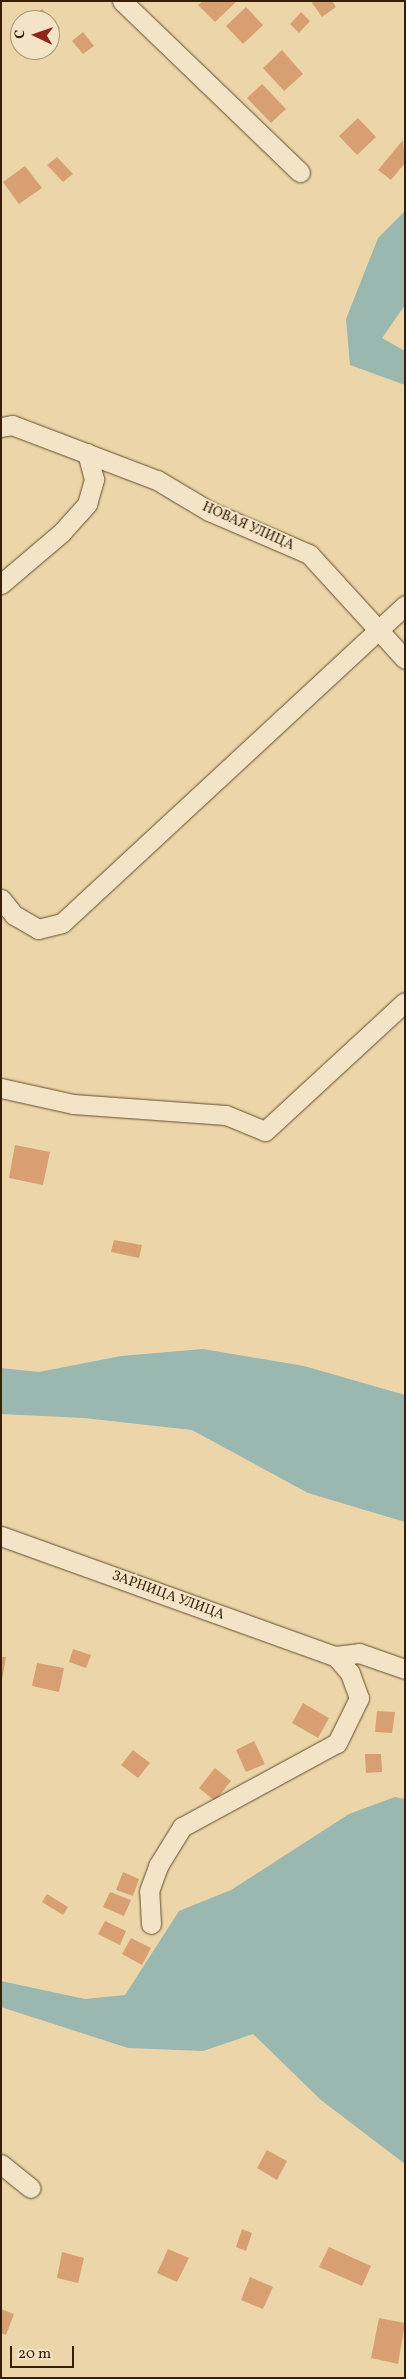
<!DOCTYPE html>
<meta charset="utf-8">
<style>
body{margin:0}
#map{position:relative;width:406px;height:2379px;overflow:hidden;background:#ecd6a9;font-family:Vollkorn,serif}
div>[style]{position:absolute}
.water>*{inset:0;background:#9ab7b0}
.building>*{inset:0;background:#d89f72}
.roads{filter:drop-shadow(0 0 1px #644d2e) drop-shadow(0 0 1px #644d2e)}
.street>*{height:19px;margin:-9.5px;padding:0 9.5px;transform-origin:9.5px;border-radius:9.5px;background:#f3e4c7}
span{translate:-50% -50%;white-space:nowrap;text-align:center;line-height:1.15;-webkit-text-stroke:4px #f3e4c7;paint-order:stroke}
.street-label{font-size:14px;color:#361f05}
.frame{position:absolute;inset:0;border:2px solid #361f05;pointer-events:none}
.north{position:absolute;left:10px;top:10px;width:50px;height:50px;box-sizing:border-box;background:#f3e4c7;border:1px solid #a79579;border-radius:50%;rotate:273deg;font-size:14px;font-weight:700;line-height:20px;text-align:center;color:#361f05}
.north::after{content:'';display:block;margin:auto;width:18px;height:22px;background:#8f2418;clip-path:polygon(50% 0,100% 100%,50% 72%,0 100%)}
.scale{position:absolute;left:10px;top:2346px;width:64px;height:22px;box-sizing:border-box;border:2px solid #361f05;border-top:0;padding-left:6px;font-size:15px;line-height:18px;white-space:nowrap;color:#361f05;-webkit-text-stroke:4px #f3e4c7;paint-order:stroke}
</style>
<div id="map">
<div class="water">
<i style="clip-path:polygon(405px 211px,405px 305px,382px 338px,405px 351px,405px 385px,350px 365px,346px 319px,378px 238px)"></i>
<i style="clip-path:polygon(203px 1349px,304px 1366px,405px 1395px,405px 1522px,308px 1493px,192px 1430px,84px 1418px,1px 1414px,1px 1368px,39px 1372px,121px 1356px)"></i>
<i style="clip-path:polygon(395px 1797px,405px 1799px,405px 2164px,321px 2100px,253px 2034px,203px 2051px,128px 2048px,1px 2007px,1px 1981px,85px 1999px,125px 1995px,179px 1911px,231px 1890px,349px 1814px)"></i>
</div>
<div class="building">
<i style="clip-path:polygon(203px 1px,237px 1px,215px 22px,198px 5px)"></i>
<i style="clip-path:polygon(314px 1px,332px 1px,336px 7px,322px 17px,312px 3px)"></i>
<i style="clip-path:polygon(246px 7px,263px 25px,243px 44px,226px 26px)"></i>
<i style="clip-path:polygon(42px 9px,60px 28px,53px 34px,50px 20px,40px 20px,35px 15px)"></i>
<i style="clip-path:polygon(301px 12px,310px 21px,299px 33px,290px 24px)"></i>
<i style="clip-path:polygon(83px 32px,94px 46px,83px 54px,72px 41px)"></i>
<i style="clip-path:polygon(282px 50px,303px 74px,284px 91px,263px 68px)"></i>
<i style="clip-path:polygon(262px 84px,286px 109px,271px 123px,247px 98px)"></i>
<i style="clip-path:polygon(358px 118px,376px 137px,357px 155px,339px 136px)"></i>
<i style="clip-path:polygon(403px 140px,405px 163px,391px 180px,378px 170px)"></i>
<i style="clip-path:polygon(57px 157px,73px 174px,63px 182px,47px 165px)"></i>
<i style="clip-path:polygon(25px 166px,42px 188px,19px 204px,3px 182px)"></i>
<i style="clip-path:polygon(15px 1145px,50px 1152px,43px 1185px,9px 1178px)"></i>
<i style="clip-path:polygon(114px 1240px,142px 1245px,139px 1258px,111px 1252px)"></i>
<i style="clip-path:polygon(73px 1649px,91px 1655px,86px 1668px,69px 1662px)"></i>
<i style="clip-path:polygon(1px 1657px,6px 1657px,2px 1680px,1px 1680px)"></i>
<i style="clip-path:polygon(37px 1663px,64px 1668px,59px 1692px,32px 1686px)"></i>
<i style="clip-path:polygon(303px 1703px,329px 1718px,318px 1738px,292px 1723px)"></i>
<i style="clip-path:polygon(377px 1711px,395px 1712px,392px 1733px,375px 1732px)"></i>
<i style="clip-path:polygon(254px 1741px,265px 1764px,246px 1772px,236px 1750px)"></i>
<i style="clip-path:polygon(133px 1750px,150px 1763px,138px 1778px,121px 1765px)"></i>
<i style="clip-path:polygon(365px 1754px,381px 1754px,382px 1772px,366px 1773px)"></i>
<i style="clip-path:polygon(215px 1768px,231px 1781px,215px 1801px,199px 1788px)"></i>
<i style="clip-path:polygon(123px 1872px,139px 1879px,133px 1896px,116px 1890px)"></i>
<i style="clip-path:polygon(110px 1892px,131px 1900px,124px 1916px,103px 1907px)"></i>
<i style="clip-path:polygon(47px 1894px,68px 1907px,63px 1915px,42px 1902px)"></i>
<i style="clip-path:polygon(105px 1921px,126px 1931px,120px 1945px,98px 1934px)"></i>
<i style="clip-path:polygon(131px 1938px,151px 1948px,142px 1965px,122px 1954px)"></i>
<i style="clip-path:polygon(267px 2150px,287px 2161px,277px 2180px,257px 2168px)"></i>
<i style="clip-path:polygon(242px 2229px,252px 2233px,246px 2251px,236px 2247px)"></i>
<i style="clip-path:polygon(329px 2247px,371px 2266px,362px 2286px,319px 2267px)"></i>
<i style="clip-path:polygon(168px 2249px,189px 2258px,177px 2282px,157px 2273px)"></i>
<i style="clip-path:polygon(62px 2252px,84px 2258px,78px 2283px,57px 2278px)"></i>
<i style="clip-path:polygon(250px 2277px,273px 2287px,263px 2309px,241px 2300px)"></i>
<i style="clip-path:polygon(1px 2309px,14px 2314px,6px 2335px,1px 2333px)"></i>
<i style="clip-path:polygon(379px 2318px,405px 2323px,398px 2364px,371px 2358px)"></i>
</div>
<div class="roads">
<div class="street">
<i style="left:122px;top:1px;width:247px;rotate:43.9deg"></i>
<i style="left:1px;top:427px;width:11px;rotate:-10deg"></i>
<i style="left:12px;top:425px;width:155px;rotate:20.8deg"></i>
<i style="left:157px;top:480px;width:61px;rotate:30.8deg"></i>
<i style="left:209px;top:511px;width:109px;rotate:23.3deg"></i>
<i style="left:309px;top:554px;width:142px;rotate:47.6deg"></i>
<i style="left:1px;top:584px;width:80px;rotate:-40.4deg"></i>
<i style="left:62px;top:532px;width:38px;rotate:-48deg"></i>
<i style="left:87px;top:504px;width:26px;rotate:-74deg"></i>
<i style="left:94px;top:479px;width:27px;rotate:-105deg"></i>
<i style="left:1px;top:899px;width:21px;rotate:51deg"></i>
<i style="left:14px;top:915px;width:28px;rotate:30deg"></i>
<i style="left:38px;top:929px;width:25px;rotate:-14deg"></i>
<i style="left:62px;top:923px;width:468px;rotate:-42.8deg"></i>
<i style="left:1px;top:1088px;width:74px;rotate:12.5deg"></i>
<i style="left:73px;top:1104px;width:153px;rotate:4.1deg"></i>
<i style="left:226px;top:1115px;width:42px;rotate:22.3deg"></i>
<i style="left:265px;top:1131px;width:190px;rotate:-42.7deg"></i>
<i style="left:1px;top:1536px;width:355px;rotate:19.8deg"></i>
<i style="left:335px;top:1656px;width:24px;rotate:-7deg"></i>
<i style="left:359px;top:1653px;width:49px;rotate:19.2deg"></i>
<i style="left:151px;top:1924px;width:33px;rotate:-93deg"></i>
<i style="left:149px;top:1891px;width:27px;rotate:-70deg"></i>
<i style="left:158px;top:1866px;width:46px;rotate:-58.4deg"></i>
<i style="left:182px;top:1827px;width:176px;rotate:-28.5deg"></i>
<i style="left:337px;top:1743px;width:50px;rotate:-63.9deg"></i>
<i style="left:359px;top:1698px;width:27px;rotate:-110deg"></i>
<i style="left:350px;top:1673px;width:23px;rotate:-131deg"></i>
<i style="left:1px;top:2164px;width:38px;rotate:39deg"></i>
</div>
</div>
<div class="street-label">
<span style="left:248px;top:527px;rotate:24deg">НОВАЯ УЛИЦА</span>
<span style="left:168px;top:1596px;rotate:20deg">ЗАРНИЦА УЛИЦА</span>
</div>
<div class="frame"></div>
<div class="north">С</div>
<div class="scale">20 m</div>
</div>
